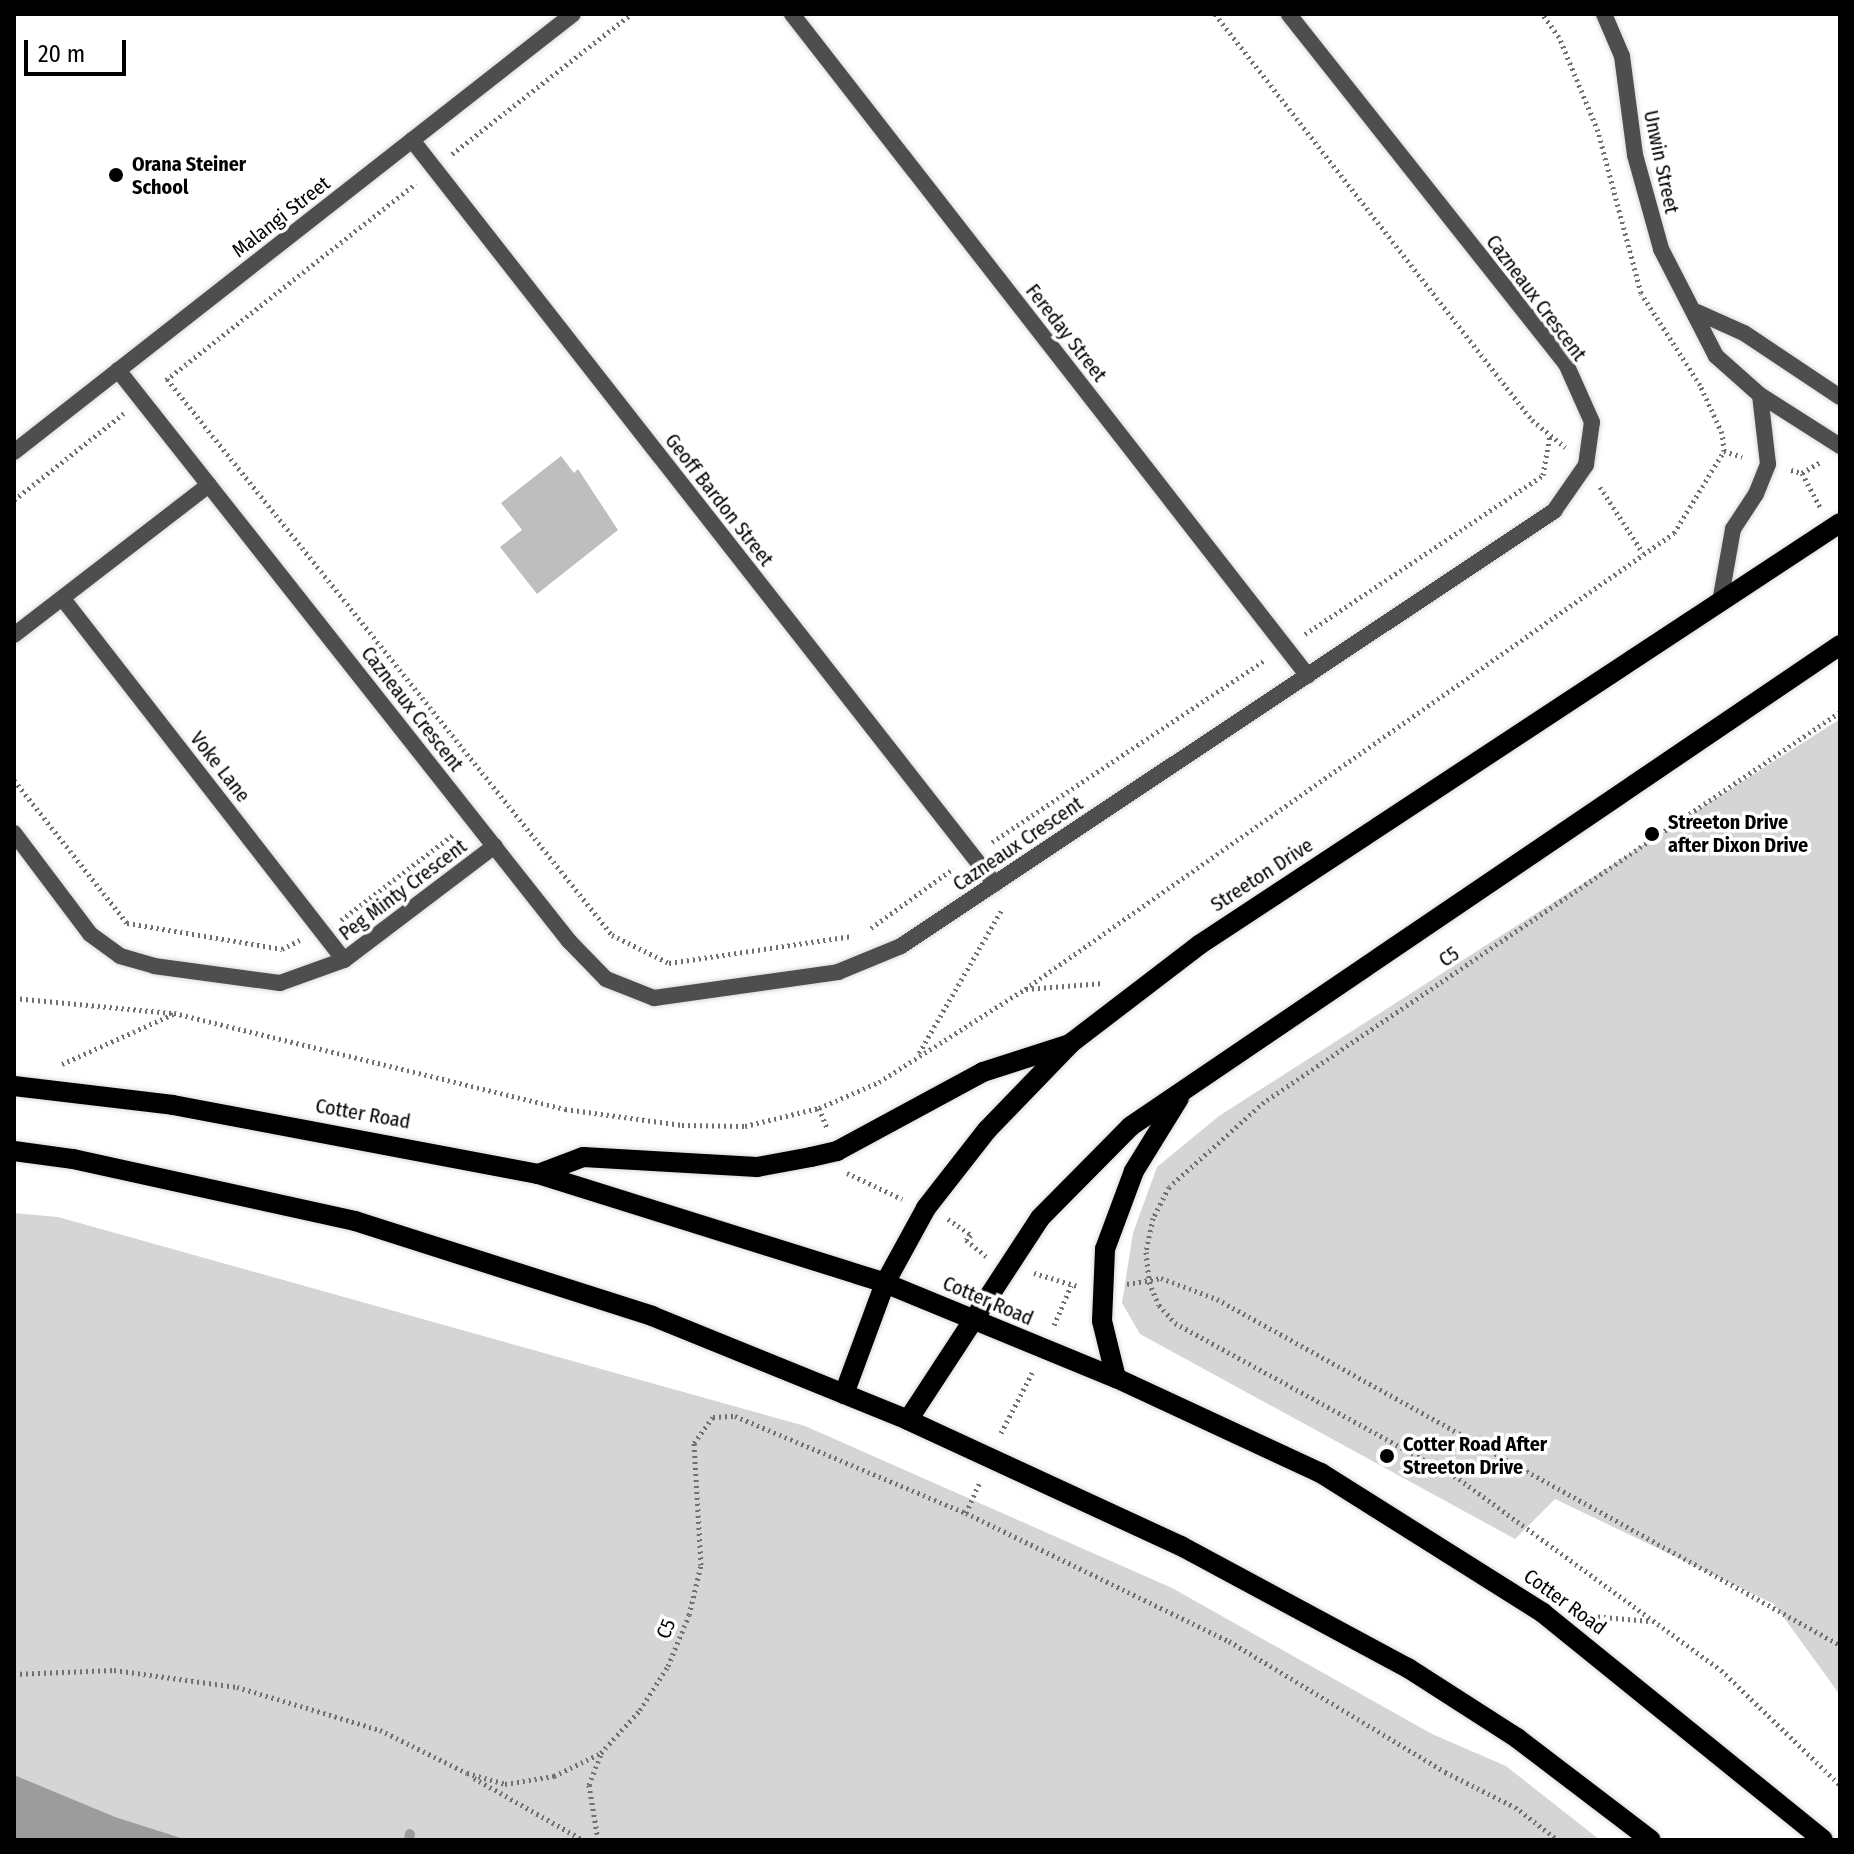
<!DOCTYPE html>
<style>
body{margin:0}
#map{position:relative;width:1854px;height:1854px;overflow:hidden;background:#fff;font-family:"Fira Sans Condensed",sans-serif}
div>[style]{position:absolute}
.green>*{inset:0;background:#d5d5d5}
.water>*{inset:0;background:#9c9c9c}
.stream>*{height:10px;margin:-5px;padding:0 5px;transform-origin:5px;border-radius:5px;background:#9c9c9c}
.building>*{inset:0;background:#bebebe}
.path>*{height:5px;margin-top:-2.5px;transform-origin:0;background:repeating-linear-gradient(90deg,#707070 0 2px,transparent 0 6px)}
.roads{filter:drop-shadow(0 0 2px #dbdbdb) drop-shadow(0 0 2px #dbdbdb)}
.minor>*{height:16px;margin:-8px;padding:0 8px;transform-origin:8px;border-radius:8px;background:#4e4e4e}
.primary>*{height:20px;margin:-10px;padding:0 10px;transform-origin:10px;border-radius:10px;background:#000}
.dots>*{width:22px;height:22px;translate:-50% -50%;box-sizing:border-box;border:4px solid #fff;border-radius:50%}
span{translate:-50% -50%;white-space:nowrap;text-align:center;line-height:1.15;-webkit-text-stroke:7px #fff;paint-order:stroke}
.street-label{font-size:20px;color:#000}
.poi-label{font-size:20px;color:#000;font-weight:700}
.left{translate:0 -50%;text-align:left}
.frame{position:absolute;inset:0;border:16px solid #000;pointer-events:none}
.scale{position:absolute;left:24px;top:40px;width:102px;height:36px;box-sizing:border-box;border:4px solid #000;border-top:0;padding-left:10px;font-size:24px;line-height:28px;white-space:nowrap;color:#000;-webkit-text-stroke:6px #fff;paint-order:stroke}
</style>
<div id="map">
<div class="green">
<i style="clip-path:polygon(1840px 719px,1840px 1695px,1774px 1604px,1555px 1499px,1515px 1539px,1140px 1334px,1122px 1303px,1133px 1233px,1157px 1167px,1219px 1116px)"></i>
<i style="clip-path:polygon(14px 1213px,58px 1217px,805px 1426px,1172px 1588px,1432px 1734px,1506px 1766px,1600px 1840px,14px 1840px)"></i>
</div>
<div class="water">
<i style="clip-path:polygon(14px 1775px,115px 1817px,187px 1840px,14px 1840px)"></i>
</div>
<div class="stream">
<i style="left:409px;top:1840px;width:6px;rotate:-81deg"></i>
</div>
<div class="building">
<i style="clip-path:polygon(561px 456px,574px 473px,578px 469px,618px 530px,537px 594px,500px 547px,522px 530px,501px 503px)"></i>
</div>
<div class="path">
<i style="left:1215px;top:14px;width:515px;rotate:52.02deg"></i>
<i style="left:1532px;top:420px;width:43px;rotate:39.3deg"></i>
<i style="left:452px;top:154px;width:227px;rotate:-38deg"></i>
<i style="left:167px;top:379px;width:712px;rotate:51.33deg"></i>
<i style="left:612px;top:935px;width:64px;rotate:26.2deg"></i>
<i style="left:669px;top:963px;width:185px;rotate:-8.4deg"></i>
<i style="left:166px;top:380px;width:318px;rotate:-38.2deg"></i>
<i style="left:1724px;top:451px;width:19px;rotate:18deg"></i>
<i style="left:1791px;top:470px;width:11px;rotate:15deg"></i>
<i style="left:1802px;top:473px;width:38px;rotate:62deg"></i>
<i style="left:1802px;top:473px;width:23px;rotate:-31deg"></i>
<i style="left:1600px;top:487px;width:79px;rotate:56.9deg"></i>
<i style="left:14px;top:500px;width:140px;rotate:-38.3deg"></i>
<i style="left:1305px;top:634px;width:286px;rotate:-33.7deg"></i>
<i style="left:1543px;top:475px;width:41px;rotate:-80.1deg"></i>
<i style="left:1840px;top:712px;width:696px;rotate:145.9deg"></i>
<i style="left:1264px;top:1102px;width:127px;rotate:138.2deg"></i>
<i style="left:1169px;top:1187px;width:35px;rotate:117deg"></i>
<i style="left:1153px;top:1218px;width:35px;rotate:102deg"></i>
<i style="left:1146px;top:1252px;width:30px;rotate:84deg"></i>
<i style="left:1149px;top:1282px;width:25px;rotate:67deg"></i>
<i style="left:1159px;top:1305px;width:24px;rotate:48deg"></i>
<i style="left:1175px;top:1323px;width:324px;rotate:28.8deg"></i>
<i style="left:1459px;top:1479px;width:324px;rotate:36.1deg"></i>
<i style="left:1721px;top:1670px;width:165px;rotate:44deg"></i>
<i style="left:14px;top:780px;width:182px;rotate:51.7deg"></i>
<i style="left:127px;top:923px;width:157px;rotate:9.5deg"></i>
<i style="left:282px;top:949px;width:20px;rotate:-27deg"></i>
<i style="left:992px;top:842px;width:329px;rotate:-33.7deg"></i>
<i style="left:341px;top:920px;width:142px;rotate:-37.3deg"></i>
<i style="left:871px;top:928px;width:102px;rotate:-35.9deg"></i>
<i style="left:1026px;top:989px;width:78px;rotate:-4.4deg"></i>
<i style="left:14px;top:998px;width:161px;rotate:5.4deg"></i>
<i style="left:174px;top:1013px;width:403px;rotate:13.8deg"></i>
<i style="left:565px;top:1109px;width:118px;rotate:7.8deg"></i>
<i style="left:682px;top:1125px;width:63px;rotate:0.9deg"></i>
<i style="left:745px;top:1126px;width:76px;rotate:-13.7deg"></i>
<i style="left:819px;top:1108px;width:65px;rotate:-23.4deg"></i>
<i style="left:879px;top:1082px;width:173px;rotate:-32.5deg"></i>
<i style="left:1025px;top:989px;width:793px;rotate:-35.09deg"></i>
<i style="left:1674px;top:533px;width:96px;rotate:-58.6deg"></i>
<i style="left:1724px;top:451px;width:18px;rotate:-96deg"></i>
<i style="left:1722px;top:433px;width:53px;rotate:-114.6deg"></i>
<i style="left:1700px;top:385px;width:109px;rotate:-122.7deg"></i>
<i style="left:1641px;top:293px;width:168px;rotate:-104.9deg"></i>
<i style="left:1598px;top:131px;width:102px;rotate:-112.5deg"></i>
<i style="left:1559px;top:37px;width:29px;rotate:-126deg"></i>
<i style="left:919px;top:1053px;width:166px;rotate:-60deg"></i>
<i style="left:62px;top:1064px;width:122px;rotate:-24.2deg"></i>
<i style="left:819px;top:1108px;width:22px;rotate:68deg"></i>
<i style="left:847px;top:1173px;width:61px;rotate:25.3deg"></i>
<i style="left:948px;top:1219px;width:28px;rotate:35deg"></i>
<i style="left:971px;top:1235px;width:7px;rotate:135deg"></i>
<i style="left:966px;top:1240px;width:26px;rotate:39deg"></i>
<i style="left:1034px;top:1273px;width:45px;rotate:16.8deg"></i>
<i style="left:1127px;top:1284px;width:35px;rotate:-10deg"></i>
<i style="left:1161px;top:1278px;width:60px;rotate:20.6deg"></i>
<i style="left:1217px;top:1299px;width:713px;rotate:29.05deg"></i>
<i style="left:1054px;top:1325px;width:43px;rotate:-66.4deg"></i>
<i style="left:1001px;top:1433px;width:70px;rotate:-62.7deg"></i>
<i style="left:966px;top:1513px;width:34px;rotate:-66deg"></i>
<i style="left:1592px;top:1616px;width:58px;rotate:4.9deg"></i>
<i style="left:14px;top:1674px;width:100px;rotate:-2.3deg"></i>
<i style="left:114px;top:1670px;width:124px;rotate:7.9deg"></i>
<i style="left:237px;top:1687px;width:149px;rotate:16.7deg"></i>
<i style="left:380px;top:1730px;width:97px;rotate:26.3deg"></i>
<i style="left:467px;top:1773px;width:40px;rotate:16deg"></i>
<i style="left:505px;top:1784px;width:50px;rotate:-9.3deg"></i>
<i style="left:554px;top:1776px;width:52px;rotate:-26.1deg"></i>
<i style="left:601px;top:1753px;width:58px;rotate:-47.8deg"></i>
<i style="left:640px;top:1710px;width:52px;rotate:-57.5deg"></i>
<i style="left:668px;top:1666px;width:55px;rotate:-67.6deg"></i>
<i style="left:689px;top:1615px;width:51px;rotate:-76.5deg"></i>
<i style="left:701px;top:1565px;width:122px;rotate:-93.3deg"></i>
<i style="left:694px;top:1443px;width:32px;rotate:-54deg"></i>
<i style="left:713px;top:1417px;width:22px;rotate:-3deg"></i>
<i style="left:735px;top:1416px;width:251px;rotate:22.8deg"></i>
<i style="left:966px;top:1513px;width:292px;rotate:26deg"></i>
<i style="left:1229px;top:1641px;width:253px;rotate:31.2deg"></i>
<i style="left:1445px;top:1772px;width:78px;rotate:26.6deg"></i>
<i style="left:1515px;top:1807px;width:54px;rotate:37.5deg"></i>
<i style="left:474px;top:1778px;width:125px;rotate:29.6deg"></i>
<i style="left:598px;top:1840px;width:56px;rotate:-99.3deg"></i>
<i style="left:589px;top:1785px;width:33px;rotate:-69deg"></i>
</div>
<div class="roads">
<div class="minor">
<i style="left:792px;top:14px;width:839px;rotate:52.07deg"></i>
<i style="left:1604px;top:14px;width:46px;rotate:66.8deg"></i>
<i style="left:1622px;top:56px;width:100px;rotate:82.5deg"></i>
<i style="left:1635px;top:155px;width:98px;rotate:74.5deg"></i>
<i style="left:1661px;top:249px;width:120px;rotate:62.8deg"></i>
<i style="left:1716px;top:356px;width:59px;rotate:41.6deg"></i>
<i style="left:1760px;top:395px;width:95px;rotate:32.5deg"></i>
<i style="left:412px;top:140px;width:945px;rotate:51.92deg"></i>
<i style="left:1697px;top:312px;width:51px;rotate:24.1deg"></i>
<i style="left:1744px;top:333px;width:115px;rotate:33.7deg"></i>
<i style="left:118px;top:370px;width:728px;rotate:51.7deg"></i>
<i style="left:569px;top:941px;width:53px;rotate:45.8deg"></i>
<i style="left:606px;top:979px;width:52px;rotate:21.6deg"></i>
<i style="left:654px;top:998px;width:186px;rotate:-8deg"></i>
<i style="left:838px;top:972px;width:68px;rotate:-22.4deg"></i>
<i style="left:901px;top:946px;width:785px;rotate:-33.67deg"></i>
<i style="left:1554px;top:511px;width:56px;rotate:-55.2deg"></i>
<i style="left:1586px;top:465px;width:43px;rotate:-82.1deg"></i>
<i style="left:1592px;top:422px;width:64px;rotate:-114.1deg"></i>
<i style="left:1566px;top:364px;width:446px;rotate:-128.4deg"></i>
<i style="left:14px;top:452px;width:710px;rotate:-38.08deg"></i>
<i style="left:63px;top:599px;width:457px;rotate:52.1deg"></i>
<i style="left:1720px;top:602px;width:74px;rotate:-79.9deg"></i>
<i style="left:1733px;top:529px;width:42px;rotate:-56.7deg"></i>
<i style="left:1756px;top:494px;width:32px;rotate:-68deg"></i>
<i style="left:1768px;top:464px;width:69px;rotate:-96.6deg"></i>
<i style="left:14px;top:635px;width:246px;rotate:-37.6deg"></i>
<i style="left:14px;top:833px;width:126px;rotate:53deg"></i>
<i style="left:90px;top:934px;width:37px;rotate:36deg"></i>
<i style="left:120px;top:956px;width:35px;rotate:16deg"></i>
<i style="left:154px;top:966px;width:127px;rotate:7.7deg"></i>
<i style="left:280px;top:983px;width:68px;rotate:-19.8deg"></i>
<i style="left:344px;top:960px;width:189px;rotate:-37.1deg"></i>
</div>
<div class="primary">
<i style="left:14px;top:1086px;width:160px;rotate:6.8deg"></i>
<i style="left:173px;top:1105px;width:371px;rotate:10.7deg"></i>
<i style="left:538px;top:1174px;width:364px;rotate:17.4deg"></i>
<i style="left:885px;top:1283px;width:250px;rotate:22.4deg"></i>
<i style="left:1116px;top:1378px;width:226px;rotate:24.9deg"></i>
<i style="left:1321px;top:1473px;width:262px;rotate:32.2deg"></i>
<i style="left:1543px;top:1613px;width:360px;rotate:39deg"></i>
<i style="left:14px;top:1151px;width:60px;rotate:7.7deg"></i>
<i style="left:73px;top:1159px;width:289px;rotate:12.4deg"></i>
<i style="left:355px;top:1221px;width:312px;rotate:17.7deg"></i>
<i style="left:652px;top:1316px;width:276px;rotate:22.1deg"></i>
<i style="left:908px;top:1420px;width:301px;rotate:24.8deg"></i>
<i style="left:1181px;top:1546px;width:258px;rotate:28.3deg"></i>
<i style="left:1408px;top:1668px;width:130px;rotate:32.7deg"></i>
<i style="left:1517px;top:1738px;width:168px;rotate:37.3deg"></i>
<i style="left:538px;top:1174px;width:48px;rotate:-20.7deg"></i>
<i style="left:583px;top:1157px;width:174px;rotate:3.3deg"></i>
<i style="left:757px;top:1167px;width:55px;rotate:-10.5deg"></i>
<i style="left:811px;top:1157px;width:27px;rotate:-13deg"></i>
<i style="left:837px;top:1151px;width:166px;rotate:-28.4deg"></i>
<i style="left:983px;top:1072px;width:88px;rotate:-17.8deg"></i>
<i style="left:1116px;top:1378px;width:59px;rotate:-103.8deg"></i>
<i style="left:1102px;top:1321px;width:72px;rotate:-87.6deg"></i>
<i style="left:1105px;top:1249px;width:83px;rotate:-69.6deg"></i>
<i style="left:1134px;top:1171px;width:86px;rotate:-58.3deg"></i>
<i style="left:844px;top:1394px;width:118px;rotate:-69.7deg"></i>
<i style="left:885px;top:1283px;width:85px;rotate:-61.3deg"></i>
<i style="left:926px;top:1208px;width:99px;rotate:-52deg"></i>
<i style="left:987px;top:1130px;width:121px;rotate:-46deg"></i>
<i style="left:1071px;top:1043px;width:161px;rotate:-37.4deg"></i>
<i style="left:1199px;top:945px;width:767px;rotate:-33.36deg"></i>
<i style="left:908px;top:1420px;width:241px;rotate:-56.8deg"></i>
<i style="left:1040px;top:1218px;width:129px;rotate:-45.3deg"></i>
<i style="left:1131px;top:1126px;width:857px;rotate:-34.15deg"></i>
</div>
</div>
<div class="dots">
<i style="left:116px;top:175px;background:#000"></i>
<i style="left:1652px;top:834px;background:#000"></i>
<i style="left:1387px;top:1456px;background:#000"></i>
</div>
<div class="street-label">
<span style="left:1661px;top:162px;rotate:78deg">Unwin Street</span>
<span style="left:281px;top:217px;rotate:-38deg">Malangi Street</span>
<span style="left:1536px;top:298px;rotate:53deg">Cazneaux Crescent</span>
<span style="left:1066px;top:333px;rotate:52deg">Fereday Street</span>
<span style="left:719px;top:500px;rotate:52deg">Geoff Bardon Street</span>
<span style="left:412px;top:709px;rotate:52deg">Cazneaux Crescent</span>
<span style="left:220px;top:767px;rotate:52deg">Voke Lane</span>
<span style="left:1018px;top:844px;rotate:-34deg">Cazneaux Crescent</span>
<span style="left:1262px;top:875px;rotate:-33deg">Streeton Drive</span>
<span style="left:403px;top:890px;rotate:-37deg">Peg Minty Crescent</span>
<span style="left:1449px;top:957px;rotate:-34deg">C5</span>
<span style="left:363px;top:1114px;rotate:10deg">Cotter Road</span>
<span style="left:988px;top:1301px;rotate:23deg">Cotter Road</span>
<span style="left:1565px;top:1602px;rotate:36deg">Cotter Road</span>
<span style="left:666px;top:1629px;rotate:-68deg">C5</span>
</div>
<div class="poi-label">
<span class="left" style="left:132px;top:176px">Orana Steiner<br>School</span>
<span class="left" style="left:1668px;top:834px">Streeton Drive<br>after Dixon Drive</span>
<span class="left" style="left:1403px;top:1456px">Cotter Road After<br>Streeton Drive</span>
</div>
<div class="frame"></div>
<div class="scale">20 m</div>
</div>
